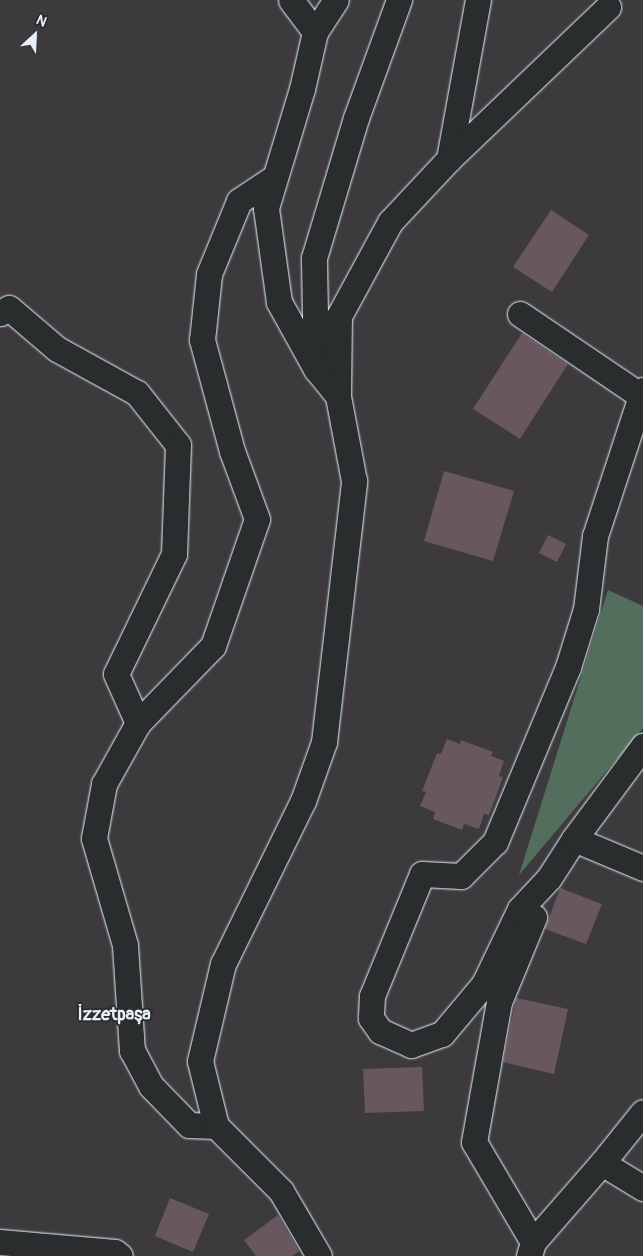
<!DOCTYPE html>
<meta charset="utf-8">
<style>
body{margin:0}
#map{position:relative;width:643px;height:1256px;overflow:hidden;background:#3d3a3d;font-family:Pangolin,sans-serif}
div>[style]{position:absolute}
.green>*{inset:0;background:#546e5d}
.building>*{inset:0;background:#68575f}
.roads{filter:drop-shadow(0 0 1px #e8f1f8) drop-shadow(0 0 1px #e8f1f8)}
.minor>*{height:25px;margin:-12.5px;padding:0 12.5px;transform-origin:12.5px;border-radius:12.5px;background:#2a2d2e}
span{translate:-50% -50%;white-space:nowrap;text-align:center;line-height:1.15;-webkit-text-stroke:4px #2a2d2e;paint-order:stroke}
.district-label{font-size:18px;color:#e8f1f8;font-weight:700}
.north{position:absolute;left:10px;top:10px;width:50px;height:50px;-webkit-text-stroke:4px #2a2d2e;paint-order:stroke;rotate:25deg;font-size:14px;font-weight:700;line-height:20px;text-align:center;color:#e8f1f8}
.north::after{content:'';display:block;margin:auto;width:18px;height:22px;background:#e8f1f8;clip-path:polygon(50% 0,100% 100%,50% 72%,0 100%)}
</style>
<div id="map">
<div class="green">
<i style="clip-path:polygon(608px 590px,643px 606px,643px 728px,519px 875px)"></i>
</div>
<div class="building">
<i style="clip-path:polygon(551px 210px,589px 235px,552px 292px,513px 267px)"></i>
<i style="clip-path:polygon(522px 333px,568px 364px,520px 439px,473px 409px)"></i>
<i style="clip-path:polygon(444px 471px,514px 491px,493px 561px,424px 541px)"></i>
<i style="clip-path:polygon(548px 535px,566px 544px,557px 562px,539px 553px)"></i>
<i style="clip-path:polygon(447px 739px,460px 744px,461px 740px,493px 752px,491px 756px,504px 761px,499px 776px,503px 777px,489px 815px,484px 814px,479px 829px,464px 824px,462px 830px,433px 819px,435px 812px,420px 806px,426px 792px,422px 791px,437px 753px,441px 754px)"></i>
<i style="clip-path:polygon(560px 888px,602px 904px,586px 944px,545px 929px)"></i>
<i style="clip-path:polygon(516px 998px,568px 1009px,554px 1074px,503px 1062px)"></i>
<i style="clip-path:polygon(422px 1067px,424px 1111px,365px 1113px,363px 1069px)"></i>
<i style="clip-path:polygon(170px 1198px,209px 1214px,193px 1252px,155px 1236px)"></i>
<i style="clip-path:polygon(278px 1215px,299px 1251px,292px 1256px,256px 1256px,244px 1240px)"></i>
</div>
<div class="roads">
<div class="minor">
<i style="left:291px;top:0;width:40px;rotate:53deg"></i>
<i style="left:449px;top:159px;width:162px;rotate:-79.7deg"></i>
<i style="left:0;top:313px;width:10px;rotate:-29deg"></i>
<i style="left:9px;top:308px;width:63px;rotate:40.5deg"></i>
<i style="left:57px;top:349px;width:91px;rotate:28.8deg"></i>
<i style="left:137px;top:393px;width:66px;rotate:51.7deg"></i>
<i style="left:178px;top:445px;width:109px;rotate:92.1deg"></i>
<i style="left:174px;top:554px;width:133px;rotate:115.8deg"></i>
<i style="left:116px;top:674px;width:54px;rotate:65.8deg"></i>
<i style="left:520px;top:314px;width:146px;rotate:34.1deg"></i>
<i style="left:316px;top:366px;width:108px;rotate:-91.1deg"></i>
<i style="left:314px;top:258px;width:146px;rotate:-73.3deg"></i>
<i style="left:356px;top:118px;width:126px;rotate:-70deg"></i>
<i style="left:643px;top:390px;width:154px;rotate:108.2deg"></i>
<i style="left:595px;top:536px;width:74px;rotate:97deg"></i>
<i style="left:586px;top:609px;width:61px;rotate:107.2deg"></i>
<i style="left:568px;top:667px;width:190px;rotate:112.6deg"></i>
<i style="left:495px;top:842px;width:48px;rotate:135deg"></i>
<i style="left:461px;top:876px;width:39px;rotate:-177deg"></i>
<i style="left:422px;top:874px;width:132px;rotate:112.3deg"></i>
<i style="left:372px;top:996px;width:22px;rotate:93deg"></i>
<i style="left:371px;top:1018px;width:16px;rotate:55deg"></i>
<i style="left:380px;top:1031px;width:34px;rotate:24deg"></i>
<i style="left:411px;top:1045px;width:33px;rotate:-20deg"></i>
<i style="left:442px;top:1034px;width:65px;rotate:-50deg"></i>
<i style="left:484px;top:984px;width:83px;rotate:-64.4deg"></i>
<i style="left:520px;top:909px;width:42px;rotate:-46.9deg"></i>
<i style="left:549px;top:878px;width:46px;rotate:-57.3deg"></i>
<i style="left:574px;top:839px;width:75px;rotate:22.8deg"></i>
<i style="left:338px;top:396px;width:80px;rotate:-89.3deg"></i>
<i style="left:339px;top:316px;width:107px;rotate:-61.5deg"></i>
<i style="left:390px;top:222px;width:86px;rotate:-46.9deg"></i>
<i style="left:449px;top:159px;width:220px;rotate:-43.7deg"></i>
<i style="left:574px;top:839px;width:116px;rotate:-53.4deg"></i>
<i style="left:216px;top:1126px;width:27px;rotate:-178deg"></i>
<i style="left:189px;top:1125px;width:54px;rotate:-134.3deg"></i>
<i style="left:151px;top:1086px;width:40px;rotate:-118deg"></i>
<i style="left:132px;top:1051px;width:106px;rotate:-93.8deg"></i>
<i style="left:125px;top:945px;width:111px;rotate:-106.2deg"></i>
<i style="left:94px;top:838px;width:55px;rotate:-79.5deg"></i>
<i style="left:104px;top:784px;width:70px;rotate:-60.9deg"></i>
<i style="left:138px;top:723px;width:107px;rotate:-45.8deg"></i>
<i style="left:213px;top:646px;width:134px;rotate:-70.9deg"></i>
<i style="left:257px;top:519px;width:72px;rotate:-110.2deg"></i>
<i style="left:232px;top:451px;width:115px;rotate:-105.1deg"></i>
<i style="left:202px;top:340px;width:66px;rotate:-83.9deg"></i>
<i style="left:209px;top:274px;width:79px;rotate:-67.7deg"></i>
<i style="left:239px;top:201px;width:43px;rotate:-33.7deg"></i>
<i style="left:602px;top:1163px;width:65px;rotate:-51.2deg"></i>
<i style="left:0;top:1242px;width:115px;rotate:5deg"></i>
<i style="left:115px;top:1252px;width:6px;rotate:39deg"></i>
<i style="left:533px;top:1242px;width:116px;rotate:-120.5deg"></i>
<i style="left:474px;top:1142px;width:142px;rotate:-79.9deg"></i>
<i style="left:499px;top:1002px;width:92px;rotate:-67.6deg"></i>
<i style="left:319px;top:1256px;width:75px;rotate:-120.3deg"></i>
<i style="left:281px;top:1191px;width:92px;rotate:-135deg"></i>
<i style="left:216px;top:1126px;width:67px;rotate:-103.8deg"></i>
<i style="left:200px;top:1061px;width:100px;rotate:-76.7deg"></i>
<i style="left:223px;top:964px;width:182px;rotate:-63.9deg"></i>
<i style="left:303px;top:801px;width:63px;rotate:-70.4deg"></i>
<i style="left:324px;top:742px;width:263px;rotate:-83.4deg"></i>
<i style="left:354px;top:481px;width:86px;rotate:-100.7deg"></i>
<i style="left:338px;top:396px;width:35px;rotate:-129deg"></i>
<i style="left:316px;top:369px;width:77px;rotate:-118.9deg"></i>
<i style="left:279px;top:302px;width:95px;rotate:-97.9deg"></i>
<i style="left:266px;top:208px;width:124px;rotate:-73.2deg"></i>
<i style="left:302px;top:89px;width:58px;rotate:-77.2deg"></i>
<i style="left:315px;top:32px;width:38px;rotate:-57deg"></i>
<i style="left:529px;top:1256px;width:15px;rotate:-74deg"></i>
<i style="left:533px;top:1242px;width:105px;rotate:-48.9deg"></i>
<i style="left:602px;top:1163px;width:48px;rotate:31.4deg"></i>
</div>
</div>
<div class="district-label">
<span style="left:114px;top:1015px">İzzetpaşa</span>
</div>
<div class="north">N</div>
</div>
